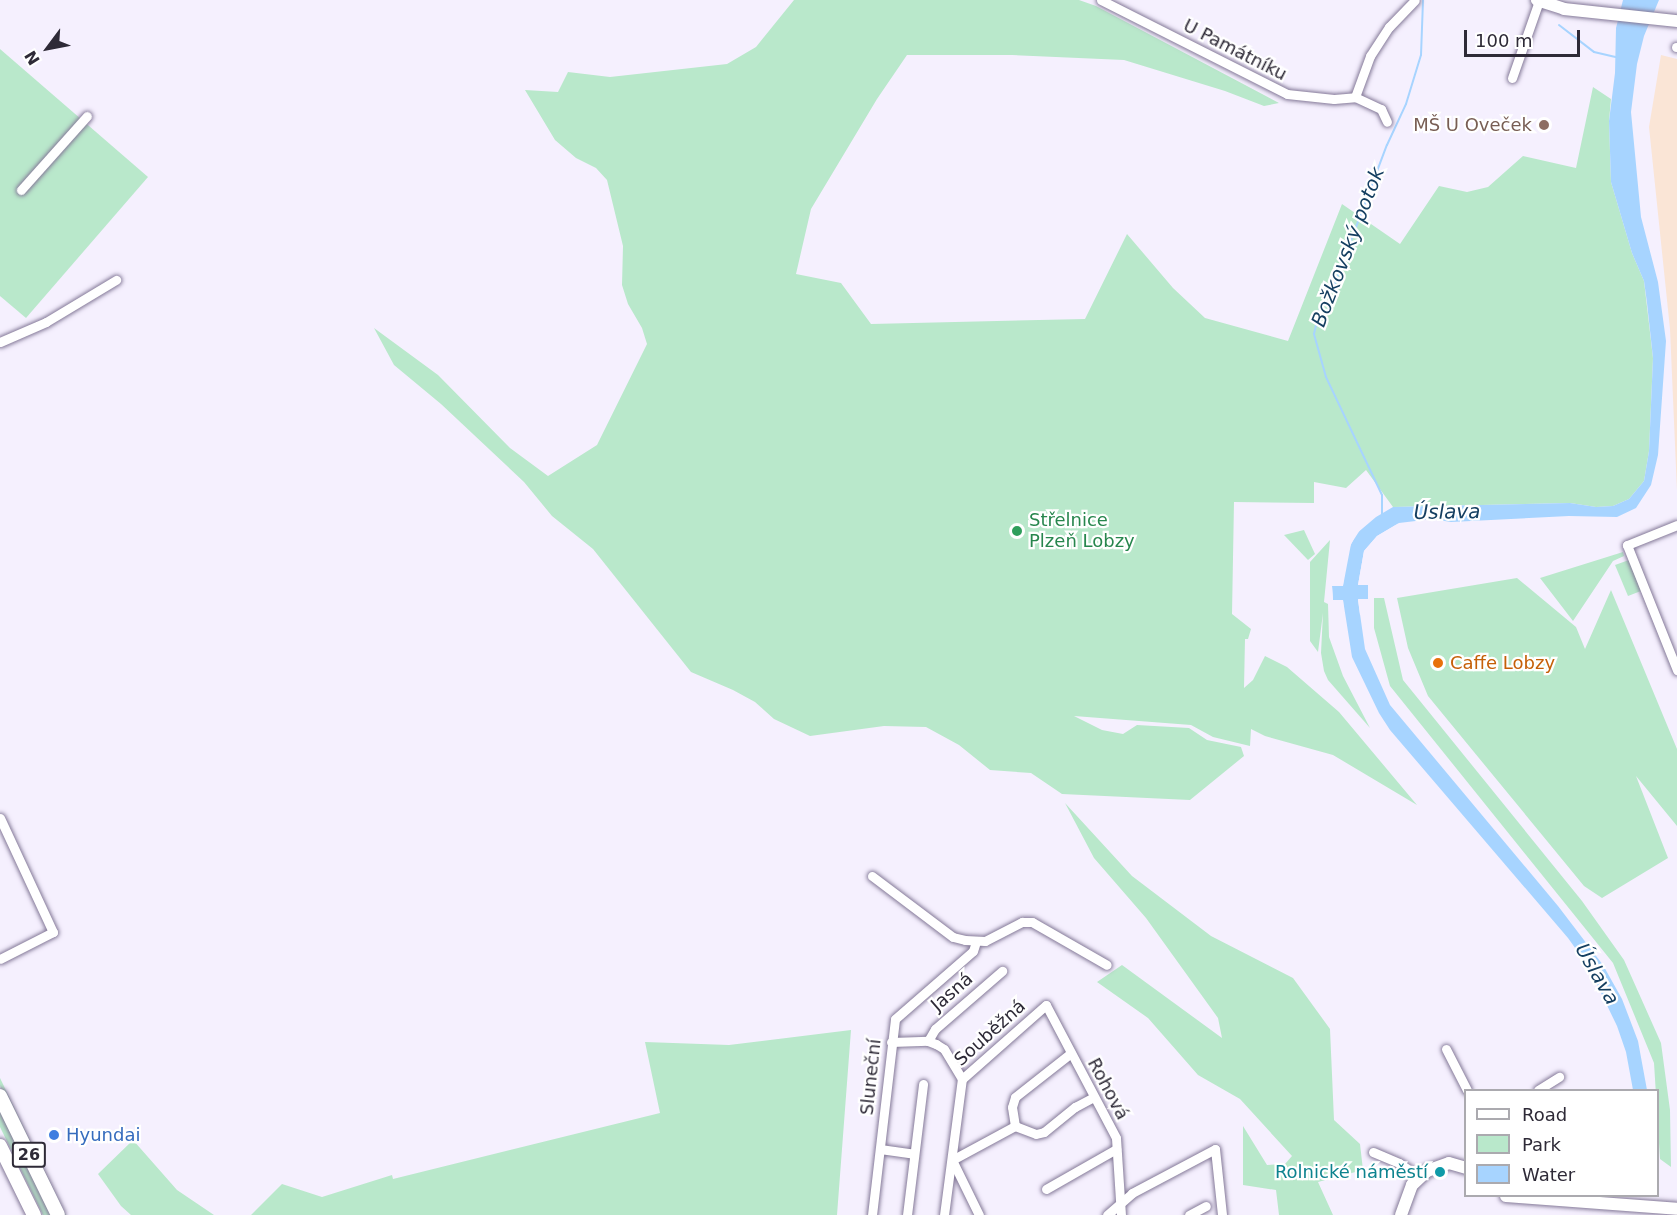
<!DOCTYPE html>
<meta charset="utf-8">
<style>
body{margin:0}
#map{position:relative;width:1677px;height:1215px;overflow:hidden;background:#f5f0fe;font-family:"DejaVu Sans",sans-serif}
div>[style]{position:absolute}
.industrial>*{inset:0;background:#fae5d6}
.green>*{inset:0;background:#b9e8cb}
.water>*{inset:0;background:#a7d4ff}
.pier>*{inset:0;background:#f5f0fe}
.stream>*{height:2px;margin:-1px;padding:0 1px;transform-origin:1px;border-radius:1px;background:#a7d4ff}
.roads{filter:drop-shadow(0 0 2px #847998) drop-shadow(0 0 2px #847998)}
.street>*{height:9px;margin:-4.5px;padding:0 4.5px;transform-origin:4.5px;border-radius:4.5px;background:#fff}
.secondary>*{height:12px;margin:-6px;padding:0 6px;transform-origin:6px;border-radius:6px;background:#fff}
.primary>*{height:14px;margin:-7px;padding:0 7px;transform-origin:7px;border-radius:7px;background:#fff}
.dots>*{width:16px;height:16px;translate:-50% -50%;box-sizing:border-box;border:3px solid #fff;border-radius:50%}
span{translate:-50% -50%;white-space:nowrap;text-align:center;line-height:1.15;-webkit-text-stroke:4.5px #fff;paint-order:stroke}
.shield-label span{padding:2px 4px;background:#fff;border:2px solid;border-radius:4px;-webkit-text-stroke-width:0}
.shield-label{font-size:16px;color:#2e2a37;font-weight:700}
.street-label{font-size:18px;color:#2e2a37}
.education-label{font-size:18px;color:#785e54}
.right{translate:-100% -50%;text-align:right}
.leisure-label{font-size:18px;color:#27864d}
.left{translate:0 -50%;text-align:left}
.food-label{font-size:18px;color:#c56008}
.shop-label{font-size:18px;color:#366cbe}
.culture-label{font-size:18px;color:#0d838f}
.water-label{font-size:20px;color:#153f61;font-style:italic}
.legend{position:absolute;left:1464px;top:1089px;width:195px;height:108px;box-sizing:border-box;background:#fff;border:2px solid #abaaaf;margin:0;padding:8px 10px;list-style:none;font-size:18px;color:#2e2a37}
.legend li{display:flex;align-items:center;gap:12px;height:30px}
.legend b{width:30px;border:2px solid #abaaaf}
.north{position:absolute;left:18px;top:18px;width:60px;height:60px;-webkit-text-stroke:4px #fff;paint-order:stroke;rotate:238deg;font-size:16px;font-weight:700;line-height:24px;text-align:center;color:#2e2a37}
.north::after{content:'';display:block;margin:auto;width:21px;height:27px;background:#2e2a37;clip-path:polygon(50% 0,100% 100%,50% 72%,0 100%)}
.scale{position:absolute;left:1464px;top:30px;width:116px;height:27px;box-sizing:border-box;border:3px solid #2e2a37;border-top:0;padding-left:8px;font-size:18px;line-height:21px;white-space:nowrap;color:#2e2a37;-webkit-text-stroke:4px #fff;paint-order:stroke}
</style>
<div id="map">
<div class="industrial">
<i style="clip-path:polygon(1661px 55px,1677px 59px,1677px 491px,1670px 329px,1649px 127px)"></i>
</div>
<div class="green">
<i style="clip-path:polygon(794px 0,1079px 0,1096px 6px,1279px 103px,1264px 106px,1225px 91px,1124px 60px,1012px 55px,907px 55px,877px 99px,811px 209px,796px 274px,841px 283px,871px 324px,1085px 319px,1127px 234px,1173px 288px,1205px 318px,1288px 341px,1342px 204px,1400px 244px,1439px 186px,1467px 192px,1488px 187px,1523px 156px,1576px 168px,1593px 87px,1611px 99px,1609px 121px,1611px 182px,1632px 253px,1644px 281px,1653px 358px,1649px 451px,1644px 481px,1629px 499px,1613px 506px,1596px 507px,1570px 503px,1393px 507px,1366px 470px,1346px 488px,1314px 482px,1314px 503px,1234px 502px,1232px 614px,1251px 629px,1248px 639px,1245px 639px,1244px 688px,1253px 680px,1265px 656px,1287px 667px,1339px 712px,1417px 805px,1333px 755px,1265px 736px,1251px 729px,1250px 746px,1213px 737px,1191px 725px,1074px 716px,1102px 730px,1123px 734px,1137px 725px,1189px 728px,1207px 740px,1241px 747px,1244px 756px,1190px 800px,1062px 794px,1031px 773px,990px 770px,959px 745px,926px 727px,884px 726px,810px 736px,774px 719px,755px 702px,733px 690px,691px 672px,593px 549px,552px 516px,524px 482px,441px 404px,394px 365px,374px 328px,438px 375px,510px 448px,548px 476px,597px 445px,647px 344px,642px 328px,628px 304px,622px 285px,623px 246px,607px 180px,596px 168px,576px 158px,555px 140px,525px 90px,558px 92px,568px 72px,610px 77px,727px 64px,756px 47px)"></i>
<i style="clip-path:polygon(0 49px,148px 177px,26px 318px,0 296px)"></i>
<i style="clip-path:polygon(1304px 530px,1315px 554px,1308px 560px,1284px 535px)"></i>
<i style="clip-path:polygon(1330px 540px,1324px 602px,1328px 604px,1329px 637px,1343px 676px,1370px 728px,1328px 680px,1324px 671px,1321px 653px,1323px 613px,1318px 652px,1310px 641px,1310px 562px)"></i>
<i style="clip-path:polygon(1623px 552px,1624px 556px,1613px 561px,1573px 621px,1540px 578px)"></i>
<i style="clip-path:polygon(1629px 560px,1641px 591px,1628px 596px,1615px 565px)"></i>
<i style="clip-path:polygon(1517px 578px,1576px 627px,1585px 649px,1611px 590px,1677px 749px,1677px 826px,1636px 776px,1668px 858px,1602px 898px,1584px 886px,1428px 696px,1408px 648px,1397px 598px)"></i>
<i style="clip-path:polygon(1374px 598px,1384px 598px,1403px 680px,1582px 901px,1624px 960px,1661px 1043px,1670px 1110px,1671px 1167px,1660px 1159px,1654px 1063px,1613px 963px,1390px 686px,1374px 628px)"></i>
<i style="clip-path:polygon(1065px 803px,1132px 876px,1211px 936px,1293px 978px,1330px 1029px,1334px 1120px,1360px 1144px,1363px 1170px,1318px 1182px,1333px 1215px,1279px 1215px,1276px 1190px,1243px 1185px,1243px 1126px,1267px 1165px,1285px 1164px,1292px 1156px,1240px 1099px,1198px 1075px,1148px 1018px,1097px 982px,1122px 965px,1222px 1038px,1218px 1018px,1146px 918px,1094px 858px)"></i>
<i style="clip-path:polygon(851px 1030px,837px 1215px,251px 1215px,282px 1184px,322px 1197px,392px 1175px,393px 1179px,660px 1113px,645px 1042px,729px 1045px)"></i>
<i style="clip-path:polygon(0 1078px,66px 1215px,63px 1215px,0 1086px)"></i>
<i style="clip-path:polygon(0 1108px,52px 1215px,43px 1215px,0 1127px)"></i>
<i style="clip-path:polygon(133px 1140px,177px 1190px,214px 1215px,131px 1215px,121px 1206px,98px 1174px)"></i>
</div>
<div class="water">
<i style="clip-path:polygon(1623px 0,1659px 0,1644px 36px,1637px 64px,1631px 112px,1641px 217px,1658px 282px,1666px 341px,1658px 455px,1651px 485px,1636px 508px,1617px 517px,1569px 516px,1451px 522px,1432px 519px,1399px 523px,1377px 536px,1364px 551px,1358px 585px,1368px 585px,1368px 599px,1358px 600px,1365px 649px,1390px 705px,1558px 906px,1603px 965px,1622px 999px,1638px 1041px,1647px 1090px,1633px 1090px,1626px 1052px,1617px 1026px,1588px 966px,1568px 938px,1390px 730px,1379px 713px,1352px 657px,1343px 600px,1333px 600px,1332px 586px,1343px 585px,1347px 553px,1356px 534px,1376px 517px,1393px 507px,1570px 503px,1596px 507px,1613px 506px,1629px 499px,1644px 481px,1649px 451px,1653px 358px,1647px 303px,1644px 281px,1632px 253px,1611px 182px,1609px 121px,1615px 73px,1616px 28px)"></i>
</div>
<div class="pier">
<i style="clip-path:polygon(1381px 511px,1360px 530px,1351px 544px,1343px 586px,1332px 586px,1333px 600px,1343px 600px,1344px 616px,1341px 617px,1340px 603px,1330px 601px,1330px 584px,1340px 583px,1344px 553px,1354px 533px)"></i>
<i style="clip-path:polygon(1399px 523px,1379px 538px,1367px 552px,1361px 582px,1371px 583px,1371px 600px,1361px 602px,1363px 615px,1360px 615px,1358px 599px,1368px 599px,1368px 585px,1358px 585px,1364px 551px,1377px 536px)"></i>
</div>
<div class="stream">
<i style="left:1559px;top:25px;width:44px;rotate:37.6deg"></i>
<i style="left:1594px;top:52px;width:22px;rotate:13deg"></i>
<i style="left:1382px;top:516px;width:21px;rotate:-90deg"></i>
<i style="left:1382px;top:495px;width:131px;rotate:-115.4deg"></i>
<i style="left:1326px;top:377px;width:45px;rotate:-105.6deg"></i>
<i style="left:1314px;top:334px;width:27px;rotate:-77deg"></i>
<i style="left:1320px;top:308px;width:21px;rotate:-55deg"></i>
<i style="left:1332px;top:291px;width:156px;rotate:-69.4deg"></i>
<i style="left:1387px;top:145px;width:45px;rotate:-65.1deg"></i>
<i style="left:1406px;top:104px;width:51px;rotate:-73deg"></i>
<i style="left:1421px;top:55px;width:55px;rotate:-87.9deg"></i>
</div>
<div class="roads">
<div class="street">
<i style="left:1101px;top:0;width:208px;rotate:26.8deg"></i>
<i style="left:1287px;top:94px;width:47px;rotate:6.1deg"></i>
<i style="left:1334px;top:99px;width:21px;rotate:-5deg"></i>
<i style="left:1355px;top:97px;width:29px;rotate:25deg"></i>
<i style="left:1381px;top:109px;width:14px;rotate:65deg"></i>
<i style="left:1676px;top:47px;width:1px"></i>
<i style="left:1512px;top:78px;width:82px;rotate:-70.7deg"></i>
<i style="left:1355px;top:97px;width:44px;rotate:-69.9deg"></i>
<i style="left:1370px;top:56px;width:35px;rotate:-57deg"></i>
<i style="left:1389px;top:27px;width:37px;rotate:-46deg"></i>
<i style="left:21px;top:190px;width:99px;rotate:-48.3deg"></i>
<i style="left:0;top:342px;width:50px;rotate:-23.5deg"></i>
<i style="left:46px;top:322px;width:82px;rotate:-31deg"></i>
<i style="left:1677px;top:525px;width:54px;rotate:158.2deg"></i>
<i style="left:1627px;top:545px;width:135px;rotate:68.2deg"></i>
<i style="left:0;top:818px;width:126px;rotate:65.1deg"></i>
<i style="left:53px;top:932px;width:59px;rotate:153deg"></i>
<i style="left:872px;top:876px;width:101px;rotate:37deg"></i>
<i style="left:953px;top:937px;width:12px;rotate:14deg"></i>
<i style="left:965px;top:940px;width:20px;rotate:3deg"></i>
<i style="left:985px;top:941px;width:42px;rotate:-27.2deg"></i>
<i style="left:1022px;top:922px;width:10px"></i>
<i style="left:1032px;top:922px;width:86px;rotate:29.8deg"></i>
<i style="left:928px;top:1041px;width:14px;rotate:-60deg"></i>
<i style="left:935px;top:1029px;width:89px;rotate:-40.9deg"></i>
<i style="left:891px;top:1042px;width:37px;rotate:-2deg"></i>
<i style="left:928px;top:1041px;width:9px;rotate:21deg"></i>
<i style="left:936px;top:1044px;width:9px;rotate:32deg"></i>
<i style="left:944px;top:1049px;width:35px;rotate:59deg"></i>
<i style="left:1446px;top:1049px;width:46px;rotate:62.9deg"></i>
<i style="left:1538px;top:1090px;width:25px;rotate:-32deg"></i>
<i style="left:1015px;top:1126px;width:19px;rotate:-99deg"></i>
<i style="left:1012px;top:1107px;width:10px;rotate:-73deg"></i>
<i style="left:1015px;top:1097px;width:71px;rotate:-38.2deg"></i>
<i style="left:1015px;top:1126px;width:22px;rotate:21deg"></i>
<i style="left:1036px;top:1134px;width:8px;rotate:-14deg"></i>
<i style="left:1044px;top:1132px;width:40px;rotate:-39deg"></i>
<i style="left:1075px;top:1107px;width:21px;rotate:-28deg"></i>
<i style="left:880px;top:1149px;width:34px;rotate:8deg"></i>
<i style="left:1373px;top:1152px;width:28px;rotate:23deg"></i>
<i style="left:1399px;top:1163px;width:24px;rotate:35deg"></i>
<i style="left:1046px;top:1189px;width:81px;rotate:-29.7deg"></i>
<i style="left:872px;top:1215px;width:197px;rotate:-83.3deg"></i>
<i style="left:895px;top:1019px;width:103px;rotate:-41.1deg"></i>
<i style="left:973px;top:951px;width:9px;rotate:-72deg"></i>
<i style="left:907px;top:1215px;width:132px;rotate:-83deg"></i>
<i style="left:944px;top:1215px;width:137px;rotate:-82.5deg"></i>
<i style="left:962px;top:1079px;width:112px;rotate:-41.4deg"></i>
<i style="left:1046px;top:1005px;width:150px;rotate:62.2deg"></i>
<i style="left:1116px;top:1138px;width:77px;rotate:86.3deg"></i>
<i style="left:979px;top:1215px;width:61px;rotate:-116.1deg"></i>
<i style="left:952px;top:1160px;width:72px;rotate:-28.4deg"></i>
<i style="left:1107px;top:1215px;width:33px;rotate:-41deg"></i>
<i style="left:1132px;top:1193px;width:94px;rotate:-27.9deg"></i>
<i style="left:1215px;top:1149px;width:66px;rotate:83.9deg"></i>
<i style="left:1189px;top:1215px;width:19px;rotate:-28deg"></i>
</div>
<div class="secondary">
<i style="left:1537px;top:0;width:28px;rotate:18deg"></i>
<i style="left:1564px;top:9px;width:114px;rotate:6.1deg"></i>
<i style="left:1506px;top:1196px;width:171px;rotate:4.3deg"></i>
<i style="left:1401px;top:1215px;width:32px;rotate:-70deg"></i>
<i style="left:1412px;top:1185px;width:21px;rotate:-43deg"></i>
<i style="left:1427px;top:1171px;width:23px;rotate:-20deg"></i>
<i style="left:1449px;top:1163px;width:18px;rotate:16deg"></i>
</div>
<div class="primary">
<i style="left:0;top:1096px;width:132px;rotate:64deg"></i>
<i style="left:0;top:1146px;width:77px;rotate:63.8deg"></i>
</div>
</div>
<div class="dots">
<i style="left:1544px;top:125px;background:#8d6e63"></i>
<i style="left:1017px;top:531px;background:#2e9e5b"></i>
<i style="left:1438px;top:663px;background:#e8710a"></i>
<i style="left:54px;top:1135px;background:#3f7fe0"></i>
<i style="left:1440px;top:1172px;background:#0f9aa8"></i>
</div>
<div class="shield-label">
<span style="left:29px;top:1155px">26</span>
</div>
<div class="street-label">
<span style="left:1235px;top:50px;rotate:27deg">U Památníku</span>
<span style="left:952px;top:992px;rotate:-41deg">Jasná</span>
<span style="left:990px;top:1033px;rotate:-42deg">Souběžná</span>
<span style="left:871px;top:1077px;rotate:-84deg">Sluneční</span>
<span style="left:1108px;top:1089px;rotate:62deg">Rohová</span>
</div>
<div class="education-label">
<span class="right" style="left:1532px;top:125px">MŠ U Oveček</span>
</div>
<div class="leisure-label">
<span class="left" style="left:1029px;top:531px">Střelnice<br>Plzeň Lobzy</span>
</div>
<div class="food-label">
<span class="left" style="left:1450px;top:663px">Caffe Lobzy</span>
</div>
<div class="shop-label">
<span class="left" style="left:66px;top:1135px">Hyundai</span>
</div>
<div class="culture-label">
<span class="right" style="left:1428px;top:1172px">Rolnické náměstí</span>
</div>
<div class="water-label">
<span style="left:1348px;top:247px;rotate:-69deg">Božkovský potok</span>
<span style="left:1447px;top:512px;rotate:-1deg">Úslava</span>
<span style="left:1597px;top:974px;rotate:60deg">Úslava</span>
</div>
<ul class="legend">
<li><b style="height:8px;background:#fff"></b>Road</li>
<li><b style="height:16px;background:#b9e8cb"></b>Park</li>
<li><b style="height:16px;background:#a7d4ff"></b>Water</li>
</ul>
<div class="north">N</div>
<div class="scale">100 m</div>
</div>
